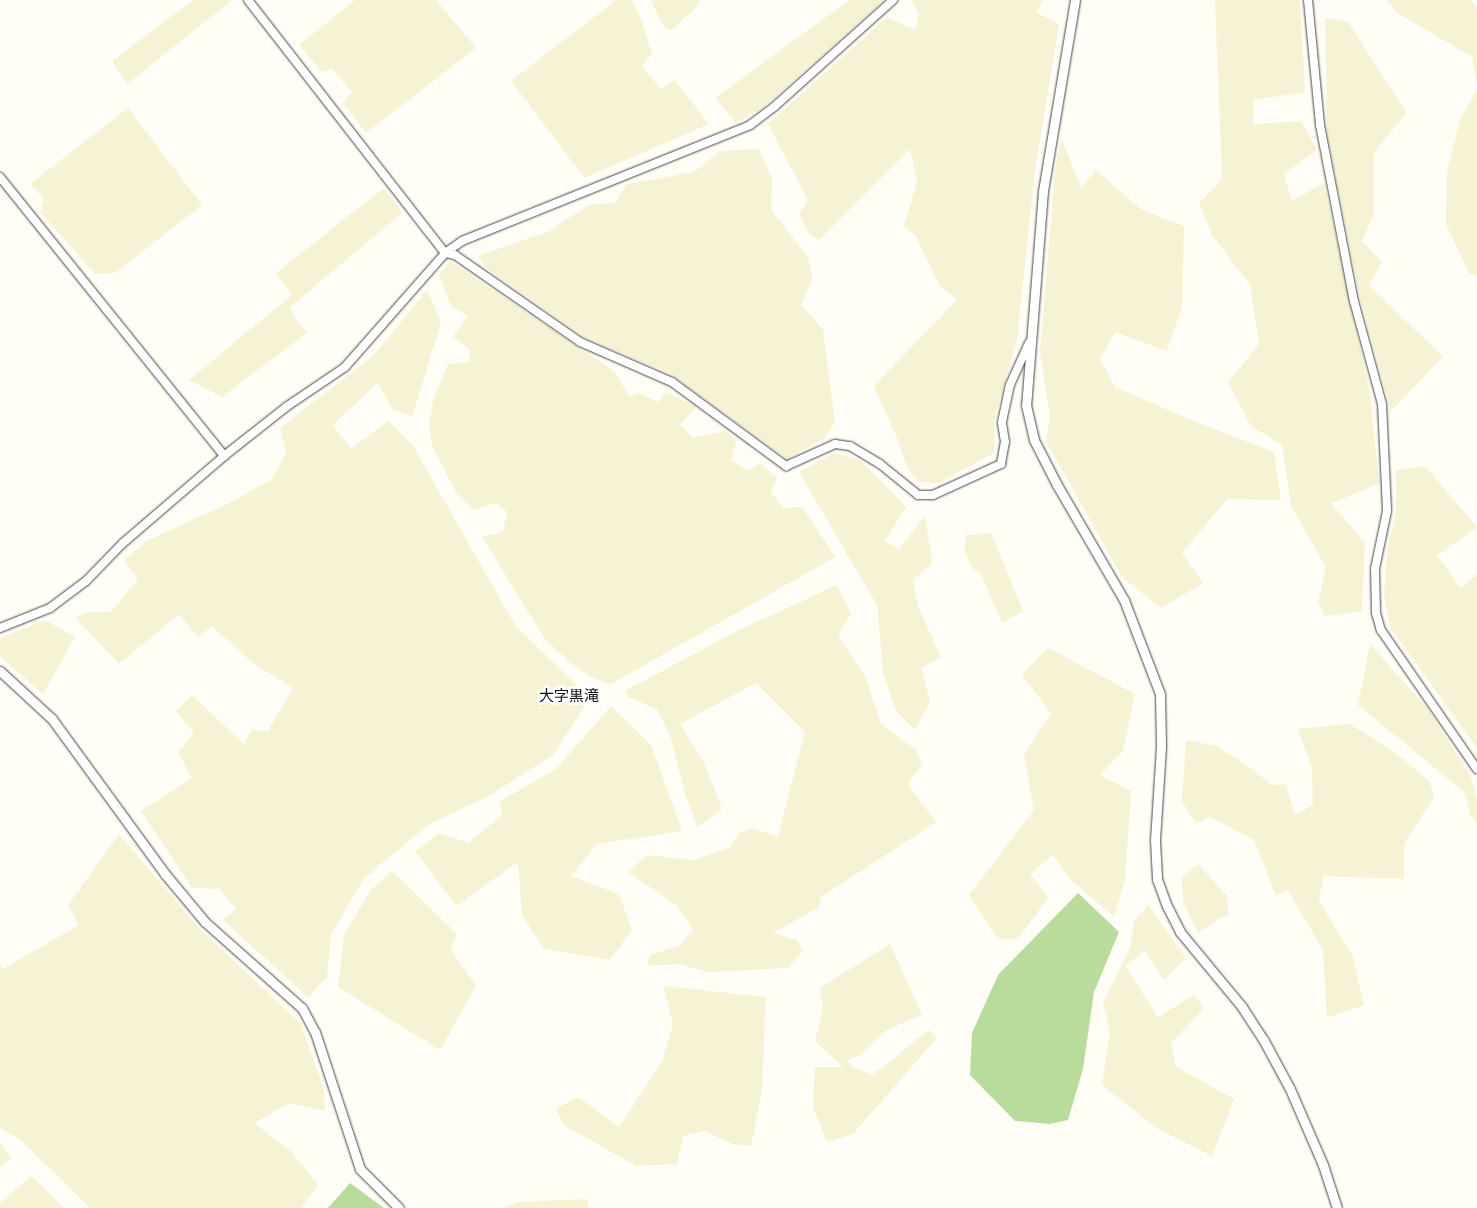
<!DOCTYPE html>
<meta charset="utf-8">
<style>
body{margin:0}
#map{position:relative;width:1477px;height:1208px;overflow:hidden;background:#fffdf5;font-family:"Times New Roman","Noto Sans JP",serif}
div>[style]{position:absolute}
.farmland>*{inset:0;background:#f6f3d4}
.forest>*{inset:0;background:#b9dc9c}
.roads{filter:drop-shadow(0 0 1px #444) drop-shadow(0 0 1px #444)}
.minor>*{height:8px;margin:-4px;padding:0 4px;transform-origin:4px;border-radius:4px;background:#fff}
.tertiary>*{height:9px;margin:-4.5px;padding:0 4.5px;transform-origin:4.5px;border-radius:4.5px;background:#fff}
span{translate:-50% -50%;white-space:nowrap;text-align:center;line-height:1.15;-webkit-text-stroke:5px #fff;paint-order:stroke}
.quarter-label{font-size:15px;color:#111}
</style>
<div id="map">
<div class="farmland">
<i style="clip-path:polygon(193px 0,232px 0,127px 84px,112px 61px)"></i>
<i style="clip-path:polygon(355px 0,436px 0,476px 48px,366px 133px,343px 103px,352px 92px,332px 69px,322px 72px,299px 45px)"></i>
<i style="clip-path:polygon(616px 0,632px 0,642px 21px,652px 54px,642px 66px,661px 89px,675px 80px,709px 124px,584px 178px,511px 81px)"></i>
<i style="clip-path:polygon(661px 0,699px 0,698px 5px,671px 31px,664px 27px,651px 1px)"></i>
<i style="clip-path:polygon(849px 0,884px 0,764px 107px,736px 123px,715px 98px)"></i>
<i style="clip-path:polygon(912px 0,1043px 0,1036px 12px,1059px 25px,1035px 170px,1017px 340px,994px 420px,994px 453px,939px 483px,919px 482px,908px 469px,897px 438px,874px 386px,957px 300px,939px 285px,916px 236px,904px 226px,917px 182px,910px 149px,819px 240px,808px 232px,799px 214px,808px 200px,768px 124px,887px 17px,915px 30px,919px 14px)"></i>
<i style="clip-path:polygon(1215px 0,1300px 0,1305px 92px,1254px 100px,1253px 124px,1301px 121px,1317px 150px,1284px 174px,1292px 201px,1324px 183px,1370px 393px,1379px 484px,1331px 503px,1365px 543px,1362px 611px,1325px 616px,1318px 603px,1326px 567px,1291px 506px,1282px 445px,1251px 426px,1228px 383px,1259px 344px,1250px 285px,1212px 235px,1199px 203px,1222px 179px)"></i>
<i style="clip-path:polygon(1386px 0,1470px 0,1477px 8px,1477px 85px,1472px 57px,1396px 12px)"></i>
<i style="clip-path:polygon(1325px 18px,1348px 22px,1407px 113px,1374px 152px,1374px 214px,1362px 241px,1382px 262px,1369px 285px,1443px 357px,1391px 411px,1360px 297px,1327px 132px)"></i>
<i style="clip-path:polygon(1477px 90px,1477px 276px,1469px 273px,1446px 224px,1447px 172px,1460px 120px)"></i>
<i style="clip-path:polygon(128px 108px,202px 205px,115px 273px,95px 274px,40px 212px,44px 199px,30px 184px)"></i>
<i style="clip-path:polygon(1061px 137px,1081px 188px,1096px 170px,1142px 210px,1184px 226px,1182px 307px,1167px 351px,1115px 332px,1100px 359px,1115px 387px,1196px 422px,1274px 452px,1281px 500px,1227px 499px,1182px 553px,1203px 583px,1161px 608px,1122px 577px,1046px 441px,1050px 417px,1040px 352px,1055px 171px)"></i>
<i style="clip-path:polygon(759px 149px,772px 179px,771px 210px,808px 257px,813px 279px,801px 305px,823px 329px,835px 423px,823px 439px,787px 459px,669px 373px,586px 338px,486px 268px,478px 256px,547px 232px,589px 205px,615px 203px,627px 184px,694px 172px,720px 151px)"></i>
<i style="clip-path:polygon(384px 188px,402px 213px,289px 308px,307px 333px,222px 397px,189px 380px,292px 295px,276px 273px)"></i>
<i style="clip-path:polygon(450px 261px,615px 372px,629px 396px,640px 393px,658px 402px,666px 392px,696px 407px,680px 425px,693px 438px,725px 431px,736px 441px,731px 460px,748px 471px,760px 463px,777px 478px,771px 492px,783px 508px,802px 507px,835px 557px,611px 684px,593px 678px,573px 665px,545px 639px,482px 537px,503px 532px,507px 512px,496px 503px,473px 510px,457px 494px,433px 448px,429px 429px,433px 400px,448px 364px,470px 362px,469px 349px,453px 337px,468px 316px,451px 306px,439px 275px)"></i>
<i style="clip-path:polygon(427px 290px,441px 322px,412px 417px,392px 409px,378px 382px,333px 425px,351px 449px,388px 421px,413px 446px,515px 625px,590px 698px,553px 755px,492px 794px,428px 825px,364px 878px,331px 935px,327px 977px,308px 997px,223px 920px,236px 909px,220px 889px,192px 888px,141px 811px,192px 778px,178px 752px,194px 733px,176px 711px,192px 695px,244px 744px,252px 730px,268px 731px,293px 688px,254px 664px,212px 626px,198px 637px,179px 614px,119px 664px,75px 617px,90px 612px,111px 612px,138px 579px,124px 560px,147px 541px,231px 502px,271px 480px,286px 453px,280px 428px,373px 356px)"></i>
<i style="clip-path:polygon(834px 453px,860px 460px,906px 507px,885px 541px,899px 549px,925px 516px,932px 563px,913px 580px,919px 609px,941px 657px,922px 668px,930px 703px,915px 730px,896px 711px,883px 672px,877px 605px,799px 472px)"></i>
<i style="clip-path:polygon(1425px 466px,1477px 527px,1437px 556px,1461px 588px,1477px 574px,1477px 748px,1391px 629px,1384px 597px,1387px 551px,1396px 511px,1396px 470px)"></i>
<i style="clip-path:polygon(991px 533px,1023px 611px,1002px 623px,981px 574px,972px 568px,964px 548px,966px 535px)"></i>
<i style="clip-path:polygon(837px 585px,851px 614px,838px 635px,865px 676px,881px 724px,917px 751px,922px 765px,908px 784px,936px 822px,821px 897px,819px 907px,773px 933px,797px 940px,803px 951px,788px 968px,709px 972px,678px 964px,647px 966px,650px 955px,681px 945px,693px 929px,675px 904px,628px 872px,647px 855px,694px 860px,729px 848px,739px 833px,752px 829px,778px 836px,805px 732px,756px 683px,680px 724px,703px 760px,722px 809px,697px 827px,684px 790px,670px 735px,657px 709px,628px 697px,625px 691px,741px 629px)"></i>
<i style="clip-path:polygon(45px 620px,75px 637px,43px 694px,0 656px,0 638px)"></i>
<i style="clip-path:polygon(1370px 644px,1427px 708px,1470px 775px,1477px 799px,1477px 823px,1471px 816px,1464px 792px,1358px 705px)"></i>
<i style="clip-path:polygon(1048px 648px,1135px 694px,1123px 751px,1100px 775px,1131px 791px,1125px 880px,1114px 917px,1069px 878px,1053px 855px,1030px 874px,1048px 898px,1018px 939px,998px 939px,969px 895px,1034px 810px,1024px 754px,1051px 713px,1022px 675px)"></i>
<i style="clip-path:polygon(611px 706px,651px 745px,682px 831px,597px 844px,571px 876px,619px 894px,632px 930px,610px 960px,544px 949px,522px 915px,518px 862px,456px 906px,415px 851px,439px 833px,468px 843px,502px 815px,499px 802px,556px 769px)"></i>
<i style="clip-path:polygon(1349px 724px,1390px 749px,1429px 781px,1434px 797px,1404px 844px,1404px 879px,1323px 876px,1319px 901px,1353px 957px,1364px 1005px,1327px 1018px,1323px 950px,1287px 889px,1276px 896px,1254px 840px,1209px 816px,1196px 824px,1182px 801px,1186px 740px,1217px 746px,1252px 769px,1272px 785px,1286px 784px,1295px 815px,1313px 805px,1312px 768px,1298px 729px)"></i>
<i style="clip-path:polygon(119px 834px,199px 928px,301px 1024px,324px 1090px,325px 1111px,289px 1103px,254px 1123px,290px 1150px,318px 1185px,301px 1208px,90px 1208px,24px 1143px,0 1127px,0 964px,3px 969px,79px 925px,68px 905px)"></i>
<i style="clip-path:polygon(1198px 864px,1226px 895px,1229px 913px,1198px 933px,1183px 902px,1182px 878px)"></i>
<i style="clip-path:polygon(392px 871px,457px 934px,451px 950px,476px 986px,440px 1050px,338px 987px,344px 935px,371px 890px)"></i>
<i style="clip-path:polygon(1148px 905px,1186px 958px,1164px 980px,1145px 951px,1125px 966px,1158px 1017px,1194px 995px,1204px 1008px,1171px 1043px,1176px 1067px,1234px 1099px,1212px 1156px,1158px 1129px,1102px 1085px,1110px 1031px,1103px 1003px,1130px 948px,1135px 920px)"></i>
<i style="clip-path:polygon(890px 944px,922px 1015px,886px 1030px,861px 1055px,847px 1060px,854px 1068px,873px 1075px,929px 1030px,937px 1038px,853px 1134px,827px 1142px,813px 1107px,815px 1067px,843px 1067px,815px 1041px,823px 1009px,820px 988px)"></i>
<i style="clip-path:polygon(663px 986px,766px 997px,762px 1089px,751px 1146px,733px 1144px,704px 1131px,683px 1136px,677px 1164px,636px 1166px,564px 1125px,556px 1109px,578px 1097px,619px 1127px,662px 1062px,673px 1024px)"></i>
<i style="clip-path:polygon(0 1142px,11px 1158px,0 1167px)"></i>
<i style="clip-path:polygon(31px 1176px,64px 1208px,0 1208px,0 1203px)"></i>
<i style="clip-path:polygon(588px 1199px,588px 1208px,503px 1208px,518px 1202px)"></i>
</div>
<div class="forest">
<i style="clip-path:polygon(1078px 893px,1119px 932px,1094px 992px,1083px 1069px,1068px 1120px,1050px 1124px,1015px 1121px,970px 1075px,972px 1033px,998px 975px)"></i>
<i style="clip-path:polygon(350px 1183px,384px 1208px,328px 1208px)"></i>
</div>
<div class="roads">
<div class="minor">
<i style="left:248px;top:0;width:321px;rotate:52.1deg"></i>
<i style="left:445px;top:253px;width:10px;rotate:11deg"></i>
<i style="left:455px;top:255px;width:152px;rotate:34.8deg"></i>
<i style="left:580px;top:342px;width:100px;rotate:23.5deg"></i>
<i style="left:672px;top:382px;width:142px;rotate:36.4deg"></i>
<i style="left:786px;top:466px;width:54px;rotate:-24.2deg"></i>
<i style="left:835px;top:444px;width:15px;rotate:8deg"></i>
<i style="left:850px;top:446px;width:35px;rotate:31deg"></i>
<i style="left:880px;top:464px;width:49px;rotate:39.2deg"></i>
<i style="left:918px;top:495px;width:15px"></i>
<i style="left:933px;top:495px;width:75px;rotate:-24.5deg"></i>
<i style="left:1001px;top:464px;width:22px;rotate:-80deg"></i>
<i style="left:1005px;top:442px;width:20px;rotate:-99deg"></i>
<i style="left:1002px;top:422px;width:38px;rotate:-78deg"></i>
<i style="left:1010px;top:385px;width:46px;rotate:-65.7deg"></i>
<i style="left:1308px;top:0;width:126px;rotate:84.5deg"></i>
<i style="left:1320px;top:125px;width:179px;rotate:79.1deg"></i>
<i style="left:1354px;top:301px;width:107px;rotate:74.8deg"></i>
<i style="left:1382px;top:404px;width:107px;rotate:87.3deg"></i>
<i style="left:1387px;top:511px;width:59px;rotate:101.7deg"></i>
<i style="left:1375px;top:569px;width:44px;rotate:88.7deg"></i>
<i style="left:1376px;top:613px;width:18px;rotate:74deg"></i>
<i style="left:1381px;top:630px;width:169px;rotate:55.4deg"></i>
<i style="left:0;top:177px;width:358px;rotate:51.2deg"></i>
<i style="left:0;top:628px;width:54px;rotate:-21.8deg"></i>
<i style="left:50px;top:608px;width:45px;rotate:-36.9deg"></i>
<i style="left:86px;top:581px;width:53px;rotate:-45.8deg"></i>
<i style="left:123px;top:543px;width:133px;rotate:-40.7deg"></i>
<i style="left:224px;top:456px;width:79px;rotate:-38.3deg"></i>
<i style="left:286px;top:407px;width:71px;rotate:-34.1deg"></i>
<i style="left:345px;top:367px;width:152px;rotate:-48.7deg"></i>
<i style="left:445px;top:253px;width:21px;rotate:-35deg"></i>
<i style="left:462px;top:241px;width:310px;rotate:-21.9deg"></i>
<i style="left:750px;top:125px;width:31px;rotate:-37deg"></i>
<i style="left:775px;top:106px;width:159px;rotate:-41.9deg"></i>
</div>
<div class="tertiary">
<i style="left:1075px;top:0;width:194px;rotate:99.5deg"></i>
<i style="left:1043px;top:191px;width:215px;rotate:94.5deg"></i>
<i style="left:1026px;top:405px;width:36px;rotate:77deg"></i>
<i style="left:1034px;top:440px;width:51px;rotate:62.9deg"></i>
<i style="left:1057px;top:485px;width:133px;rotate:59.8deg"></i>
<i style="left:1124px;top:600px;width:101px;rotate:69deg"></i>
<i style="left:1160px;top:694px;width:53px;rotate:88.9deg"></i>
<i style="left:1161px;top:747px;width:93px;rotate:93.7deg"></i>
<i style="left:1155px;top:840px;width:39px;rotate:87deg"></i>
<i style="left:1157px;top:879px;width:29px;rotate:70deg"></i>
<i style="left:1167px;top:906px;width:29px;rotate:63deg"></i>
<i style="left:1180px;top:932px;width:97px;rotate:50.4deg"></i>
<i style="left:1242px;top:1007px;width:38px;rotate:57deg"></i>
<i style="left:1263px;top:1039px;width:57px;rotate:61.6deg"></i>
<i style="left:1290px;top:1089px;width:83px;rotate:66.5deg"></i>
<i style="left:1323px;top:1165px;width:45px;rotate:72deg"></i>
<i style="left:0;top:671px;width:71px;rotate:42.7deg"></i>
<i style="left:52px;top:719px;width:192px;rotate:53.9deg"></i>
<i style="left:165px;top:874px;width:62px;rotate:50.2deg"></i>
<i style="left:205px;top:922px;width:130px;rotate:41.6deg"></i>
<i style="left:302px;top:1008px;width:27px;rotate:62deg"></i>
<i style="left:315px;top:1032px;width:144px;rotate:71.8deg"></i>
<i style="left:360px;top:1169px;width:55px;rotate:45deg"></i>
</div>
</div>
<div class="quarter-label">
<span style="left:569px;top:697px">大字黒滝</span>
</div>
</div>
